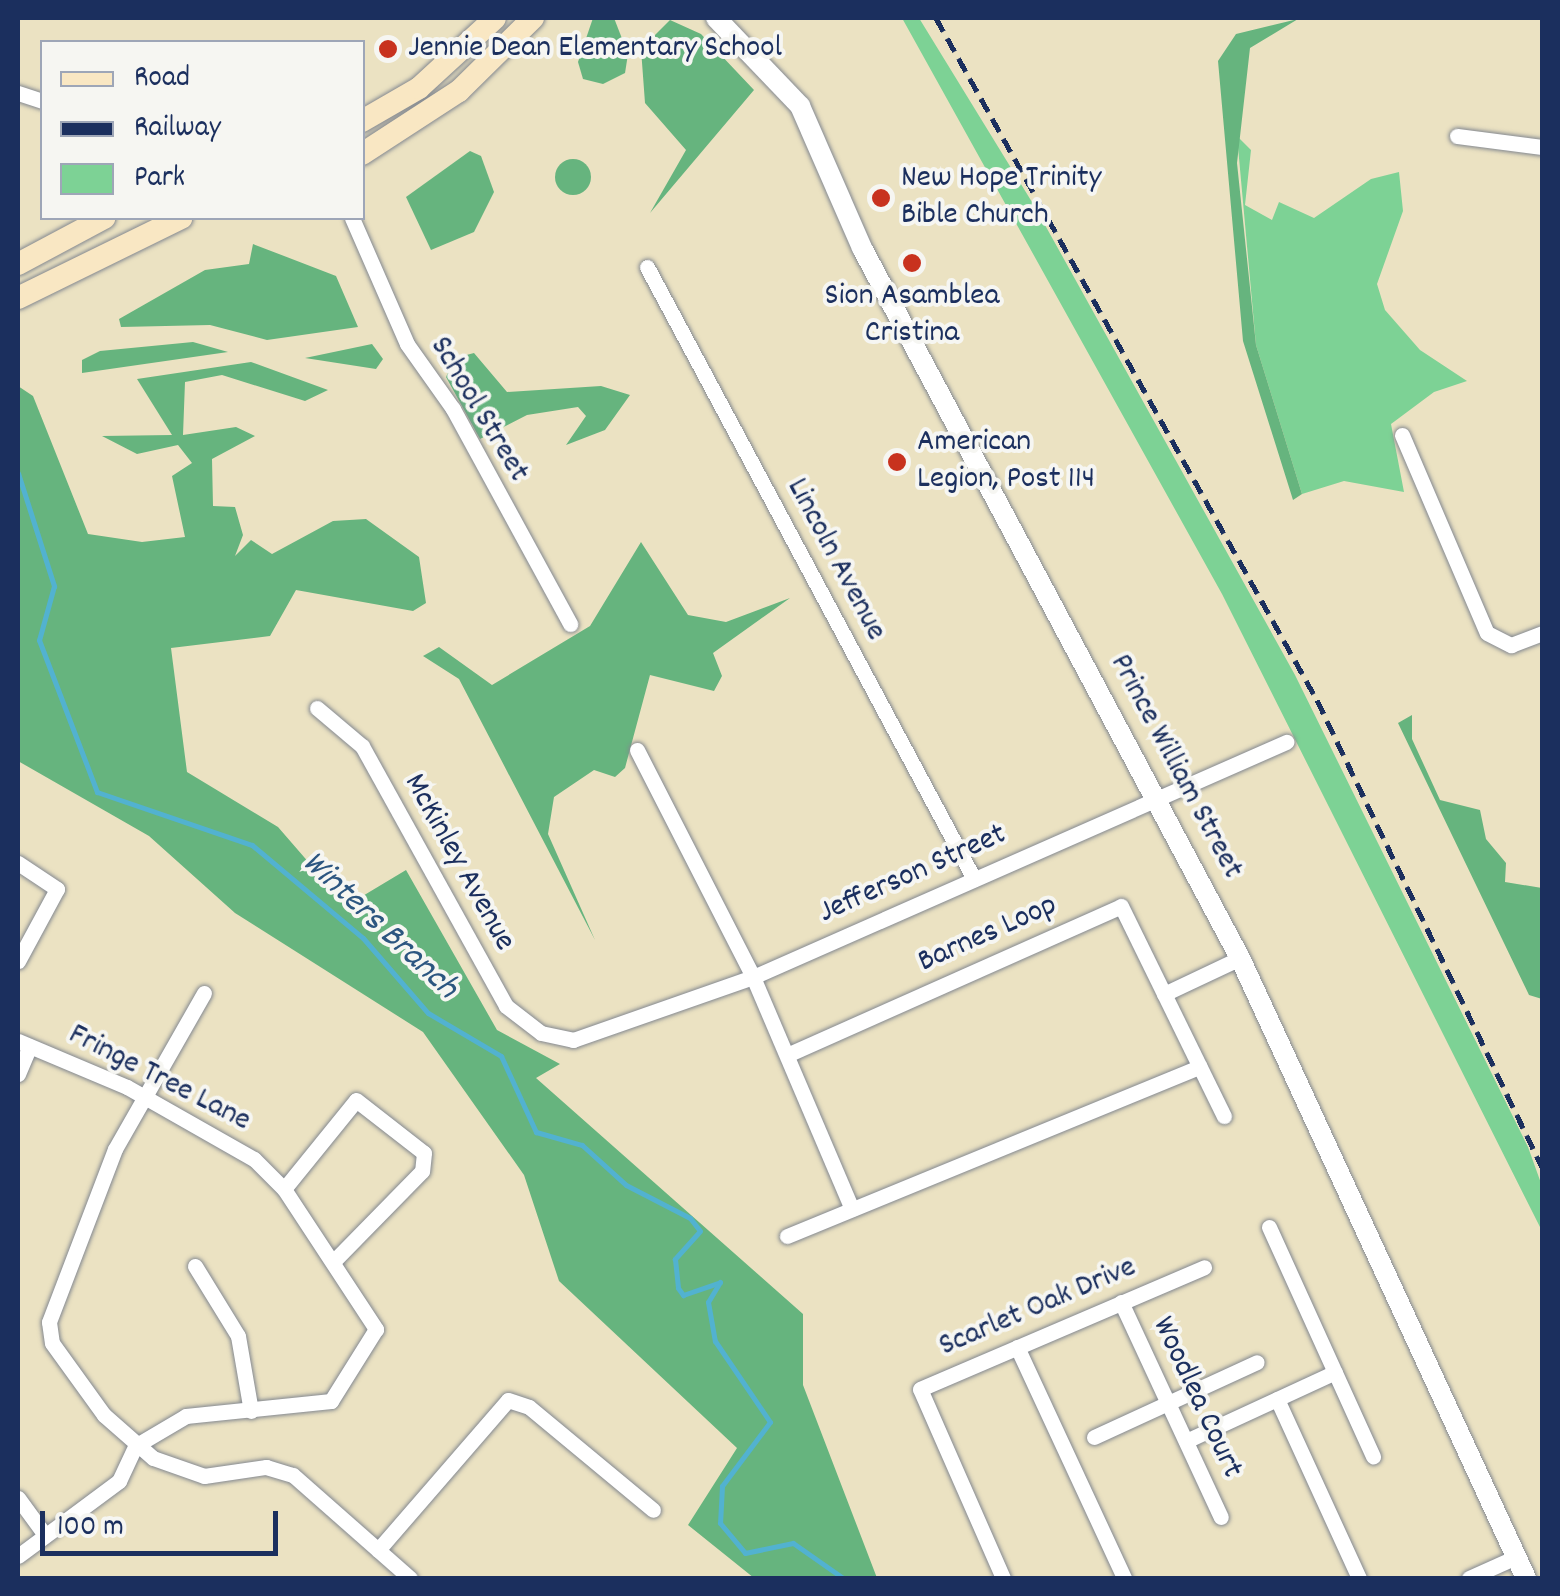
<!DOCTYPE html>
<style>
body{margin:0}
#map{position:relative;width:1560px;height:1596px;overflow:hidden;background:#ebe2c2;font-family:Dekko,sans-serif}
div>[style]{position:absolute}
.green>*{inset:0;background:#7dd295}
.forest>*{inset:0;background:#66b47e}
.round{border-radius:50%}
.stream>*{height:5px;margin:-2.5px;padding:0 2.5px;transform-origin:2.5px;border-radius:2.5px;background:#52b2d0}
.roads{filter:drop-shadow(0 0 2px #838890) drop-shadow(0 0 2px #838890)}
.minor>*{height:15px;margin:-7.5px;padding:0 7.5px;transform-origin:7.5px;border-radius:7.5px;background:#fff}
.tertiary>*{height:20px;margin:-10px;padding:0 10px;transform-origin:10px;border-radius:10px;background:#fff}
.secondary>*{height:22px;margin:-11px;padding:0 11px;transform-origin:11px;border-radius:11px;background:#f9e7c3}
.rail>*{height:5px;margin-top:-2.5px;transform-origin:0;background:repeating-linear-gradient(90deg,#1b2f5e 0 15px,transparent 0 23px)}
.dots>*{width:28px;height:28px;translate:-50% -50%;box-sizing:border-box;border:5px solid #f6f6f2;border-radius:50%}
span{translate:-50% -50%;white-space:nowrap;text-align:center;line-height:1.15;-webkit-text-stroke:8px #f6f6f2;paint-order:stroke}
.poi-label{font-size:32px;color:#1b2f5e}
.left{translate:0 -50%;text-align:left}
.street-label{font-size:32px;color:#1b2f5e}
.water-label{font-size:35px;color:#2c5680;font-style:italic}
.frame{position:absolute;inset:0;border:20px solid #1b2f5e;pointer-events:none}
.legend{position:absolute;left:40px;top:40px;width:325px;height:180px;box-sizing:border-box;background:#f6f6f2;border:2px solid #9ea6b7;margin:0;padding:12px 18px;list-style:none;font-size:30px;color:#1b2f5e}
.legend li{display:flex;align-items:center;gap:20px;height:50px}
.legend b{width:50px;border:2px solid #9ea6b7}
.scale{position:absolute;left:40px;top:1511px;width:238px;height:45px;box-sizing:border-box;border:5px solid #1b2f5e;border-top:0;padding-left:12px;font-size:30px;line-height:35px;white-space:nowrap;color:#1b2f5e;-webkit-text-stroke:8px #f6f6f2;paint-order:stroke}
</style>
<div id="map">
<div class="green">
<i style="clip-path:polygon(902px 18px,919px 18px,1035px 207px,1295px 675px,1528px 1147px,1542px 1186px,1542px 1231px,1222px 594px)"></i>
<i style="clip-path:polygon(1237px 136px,1251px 150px,1245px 205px,1272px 220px,1279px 202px,1314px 218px,1371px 179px,1399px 172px,1403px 211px,1377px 284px,1385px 310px,1420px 350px,1467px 381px,1434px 392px,1391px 424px,1404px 492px,1344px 481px,1302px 494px,1256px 345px)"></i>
</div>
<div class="forest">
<i style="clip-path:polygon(593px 18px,614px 18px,628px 54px,625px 73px,603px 84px,583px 79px,578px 62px)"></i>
<i style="clip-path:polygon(1298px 19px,1250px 48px,1237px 163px,1256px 345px,1302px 494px,1293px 500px,1243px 341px,1218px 61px,1236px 34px)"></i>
<i style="clip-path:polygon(670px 20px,701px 34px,754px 90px,650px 213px,686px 150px,645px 103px,641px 49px)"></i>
<i style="clip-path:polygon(470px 151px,481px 156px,494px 192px,474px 232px,431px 250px,406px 197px)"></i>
<i class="round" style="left:555px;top:159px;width:36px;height:36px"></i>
<i style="clip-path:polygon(253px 244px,336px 276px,358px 327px,267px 340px,210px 325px,121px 327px,119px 319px,205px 270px,249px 264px)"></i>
<i style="clip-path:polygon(193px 342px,228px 352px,82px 373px,82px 360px,100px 351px)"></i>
<i style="clip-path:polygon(372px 344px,383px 359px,376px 369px,305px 358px)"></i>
<i style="clip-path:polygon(474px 353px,507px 392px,601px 386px,630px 395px,605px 430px,566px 445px,586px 416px,578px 407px,527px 415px,480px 439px,446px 377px,455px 358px)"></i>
<i style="clip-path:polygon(251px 362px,328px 390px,305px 401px,222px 375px,185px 382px,183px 435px,236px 427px,255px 436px,212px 459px,213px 506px,235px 507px,243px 535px,235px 556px,251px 540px,272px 554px,333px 521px,366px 519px,419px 557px,426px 603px,413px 611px,296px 590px,270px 636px,171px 648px,187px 772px,278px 827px,330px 887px,361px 897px,406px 870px,497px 1030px,560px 1064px,536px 1078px,803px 1314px,803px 1385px,877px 1578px,754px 1578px,688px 1525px,737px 1448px,559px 1281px,524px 1175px,423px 1032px,235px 913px,149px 836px,18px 761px,18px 386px,33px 396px,88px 534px,142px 542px,185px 537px,172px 476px,192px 463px,178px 445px,137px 454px,102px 436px,172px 435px,137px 379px)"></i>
<i style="clip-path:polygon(641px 542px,688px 615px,726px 622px,790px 598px,713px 653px,722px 676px,714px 691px,650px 675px,625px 768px,615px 777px,594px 770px,554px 797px,548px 834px,595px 940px,459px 679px,423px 656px,439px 647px,492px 685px,590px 626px)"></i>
<i style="clip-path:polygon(1412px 715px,1412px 739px,1440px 800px,1480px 810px,1486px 839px,1506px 863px,1505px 882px,1542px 888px,1542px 999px,1529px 995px,1398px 723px)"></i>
</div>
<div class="stream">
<i style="left:18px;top:473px;width:119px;rotate:72.3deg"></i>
<i style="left:54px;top:586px;width:56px;rotate:105.5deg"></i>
<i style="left:39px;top:640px;width:163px;rotate:69.1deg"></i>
<i style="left:97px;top:792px;width:164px;rotate:18.9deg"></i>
<i style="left:252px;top:845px;width:145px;rotate:40deg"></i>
<i style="left:363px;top:938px;width:99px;rotate:49.1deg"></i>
<i style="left:428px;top:1013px;width:85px;rotate:30.5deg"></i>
<i style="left:501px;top:1056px;width:84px;rotate:65.3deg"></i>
<i style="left:536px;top:1132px;width:48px;rotate:15.8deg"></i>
<i style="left:582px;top:1145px;width:59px;rotate:42.3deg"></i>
<i style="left:626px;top:1185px;width:72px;rotate:27.3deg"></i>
<i style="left:690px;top:1218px;width:16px;rotate:52deg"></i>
<i style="left:700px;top:1231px;width:38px;rotate:132deg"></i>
<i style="left:675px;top:1259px;width:29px;rotate:84deg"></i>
<i style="left:678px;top:1288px;width:9px;rotate:54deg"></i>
<i style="left:683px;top:1295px;width:39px;rotate:-19deg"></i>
<i style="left:720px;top:1282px;width:23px;rotate:121deg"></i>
<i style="left:708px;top:1302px;width:40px;rotate:80deg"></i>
<i style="left:715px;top:1341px;width:98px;rotate:55.8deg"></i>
<i style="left:770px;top:1422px;width:80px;rotate:126.9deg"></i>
<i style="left:722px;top:1486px;width:37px;rotate:93deg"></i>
<i style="left:720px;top:1523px;width:39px;rotate:50deg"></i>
<i style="left:745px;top:1553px;width:49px;rotate:-11.8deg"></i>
<i style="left:793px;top:1543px;width:61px;rotate:35deg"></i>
</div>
<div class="roads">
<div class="minor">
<i style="left:18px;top:93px;width:25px;rotate:18deg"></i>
<i style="left:1457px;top:136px;width:86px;rotate:7.4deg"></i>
<i style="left:352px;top:218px;width:137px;rotate:66.4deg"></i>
<i style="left:407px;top:344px;width:80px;rotate:54.7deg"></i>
<i style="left:453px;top:409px;width:245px;rotate:61.4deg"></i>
<i style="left:647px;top:267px;width:694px;rotate:61.88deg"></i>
<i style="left:1402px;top:435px;width:215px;rotate:66.8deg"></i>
<i style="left:1487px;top:633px;width:27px;rotate:27deg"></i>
<i style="left:1511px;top:645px;width:33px;rotate:-21deg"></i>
<i style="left:317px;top:708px;width:59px;rotate:40.2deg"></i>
<i style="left:362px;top:746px;width:297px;rotate:61deg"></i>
<i style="left:506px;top:1006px;width:44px;rotate:37.6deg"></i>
<i style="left:541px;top:1033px;width:33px;rotate:12deg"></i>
<i style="left:573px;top:1040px;width:191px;rotate:-19.3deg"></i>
<i style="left:753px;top:977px;width:583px;rotate:-23.79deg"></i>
<i style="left:637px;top:750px;width:255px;rotate:62.9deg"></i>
<i style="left:753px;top:977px;width:252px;rotate:66.9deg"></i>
<i style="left:18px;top:863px;width:47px;rotate:33.7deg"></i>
<i style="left:57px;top:889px;width:82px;rotate:118.4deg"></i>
<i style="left:204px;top:993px;width:180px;rotate:119.7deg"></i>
<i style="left:115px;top:1149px;width:185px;rotate:110.9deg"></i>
<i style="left:49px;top:1322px;width:21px;rotate:82deg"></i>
<i style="left:52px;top:1343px;width:89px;rotate:54.2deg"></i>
<i style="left:104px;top:1415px;width:65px;rotate:41.3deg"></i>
<i style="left:153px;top:1458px;width:54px;rotate:19.4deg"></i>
<i style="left:204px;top:1476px;width:63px;rotate:-8.3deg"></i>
<i style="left:266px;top:1467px;width:28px;rotate:17deg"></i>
<i style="left:293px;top:1475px;width:156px;rotate:41.4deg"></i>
<i style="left:1164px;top:994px;width:84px;rotate:-25.3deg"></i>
<i style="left:18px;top:1041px;width:118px;rotate:22.9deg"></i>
<i style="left:127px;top:1087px;width:146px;rotate:29.6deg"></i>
<i style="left:254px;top:1159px;width:42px;rotate:45deg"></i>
<i style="left:284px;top:1189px;width:168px;rotate:56.7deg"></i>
<i style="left:376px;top:1329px;width:85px;rotate:122deg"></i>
<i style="left:331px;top:1401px;width:146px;rotate:174.1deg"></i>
<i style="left:186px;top:1416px;width:59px;rotate:149.5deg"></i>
<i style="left:789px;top:1054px;width:363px;rotate:-24deg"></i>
<i style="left:1121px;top:906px;width:234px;rotate:63.9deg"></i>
<i style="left:18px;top:1074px;width:30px;rotate:-67deg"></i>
<i style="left:284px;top:1189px;width:114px;rotate:-51deg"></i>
<i style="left:356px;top:1100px;width:86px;rotate:37.9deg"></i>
<i style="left:424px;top:1153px;width:18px;rotate:96deg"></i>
<i style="left:422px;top:1171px;width:126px;rotate:134.4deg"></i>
<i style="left:1269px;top:1227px;width:252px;rotate:65.6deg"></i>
<i style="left:787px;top:1236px;width:446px;rotate:-22.3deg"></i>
<i style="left:195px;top:1266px;width:82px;rotate:58.4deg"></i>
<i style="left:238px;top:1336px;width:76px;rotate:80.2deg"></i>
<i style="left:1121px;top:1302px;width:237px;rotate:65.1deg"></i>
<i style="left:1017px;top:1347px;width:255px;rotate:65.1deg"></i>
<i style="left:1277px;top:1399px;width:197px;rotate:65.4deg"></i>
<i style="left:1094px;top:1437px;width:179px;rotate:-24.7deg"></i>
<i style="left:1186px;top:1441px;width:164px;rotate:-24.8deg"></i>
<i style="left:18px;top:1498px;width:46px;rotate:53.9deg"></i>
<i style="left:378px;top:1550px;width:198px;rotate:-49.1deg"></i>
<i style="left:508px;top:1400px;width:22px;rotate:18deg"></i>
<i style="left:529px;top:1407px;width:161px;rotate:39.7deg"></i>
<i style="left:18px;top:1556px;width:126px;rotate:-36.6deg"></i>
<i style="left:119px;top:1481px;width:38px;rotate:-65deg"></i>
<i style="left:1003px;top:1578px;width:206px;rotate:-113.7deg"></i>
<i style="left:920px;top:1389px;width:309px;rotate:-23.2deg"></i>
<i style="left:1469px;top:1578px;width:51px;rotate:-24.1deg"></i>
</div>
<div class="tertiary">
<i style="left:716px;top:18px;width:122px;rotate:46.3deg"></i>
<i style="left:800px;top:106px;width:155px;rotate:66.4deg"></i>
<i style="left:862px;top:248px;width:804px;rotate:61.97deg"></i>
<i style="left:1240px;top:958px;width:683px;rotate:65.24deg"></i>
</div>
<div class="secondary">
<i style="left:362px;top:121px;width:66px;rotate:-30.1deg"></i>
<i style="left:419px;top:88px;width:103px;rotate:-42.6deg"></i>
<i style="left:362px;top:154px;width:116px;rotate:-33deg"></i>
<i style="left:459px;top:91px;width:104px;rotate:-44.6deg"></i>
<i style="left:18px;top:264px;width:98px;rotate:-28.1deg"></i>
<i style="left:18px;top:298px;width:182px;rotate:-26.1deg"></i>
</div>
</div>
<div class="rail">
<i style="left:936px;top:18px;width:781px;rotate:60.81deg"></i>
<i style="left:1317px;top:700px;width:518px;rotate:64.28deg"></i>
</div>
<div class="dots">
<i style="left:388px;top:49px;background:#c8321e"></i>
<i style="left:881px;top:198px;background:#c8321e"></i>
<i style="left:912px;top:263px;background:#c8321e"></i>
<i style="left:897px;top:462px;background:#c8321e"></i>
</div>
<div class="poi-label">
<span class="left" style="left:408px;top:49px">Jennie Dean Elementary School</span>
<span class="left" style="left:901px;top:198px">New Hope Trinity<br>Bible Church</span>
<span style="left:912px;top:316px">Sion Asamblea<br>Cristina</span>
<span class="left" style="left:917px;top:462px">American<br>Legion, Post 114</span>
</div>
<div class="street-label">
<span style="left:478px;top:410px;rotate:59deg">School Street</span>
<span style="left:835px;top:560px;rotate:62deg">Lincoln Avenue</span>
<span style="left:1175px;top:767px;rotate:62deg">Prince William Street</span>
<span style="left:458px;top:863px;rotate:61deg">McKinley Avenue</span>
<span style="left:913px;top:875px;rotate:-24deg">Jefferson Street</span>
<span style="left:988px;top:935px;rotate:-24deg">Barnes Loop</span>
<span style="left:159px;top:1079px;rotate:27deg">Fringe Tree Lane</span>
<span style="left:1038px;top:1308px;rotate:-23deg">Scarlet Oak Drive</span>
<span style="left:1196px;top:1398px;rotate:65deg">Woodlea Court</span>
</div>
<div class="water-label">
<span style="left:379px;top:926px;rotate:43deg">Winters Branch</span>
</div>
<div class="frame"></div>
<ul class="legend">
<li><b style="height:12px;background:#f9e7c3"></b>Road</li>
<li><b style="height:12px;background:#1b2f5e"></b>Railway</li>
<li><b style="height:28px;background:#7dd295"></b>Park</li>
</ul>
<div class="scale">100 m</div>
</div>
